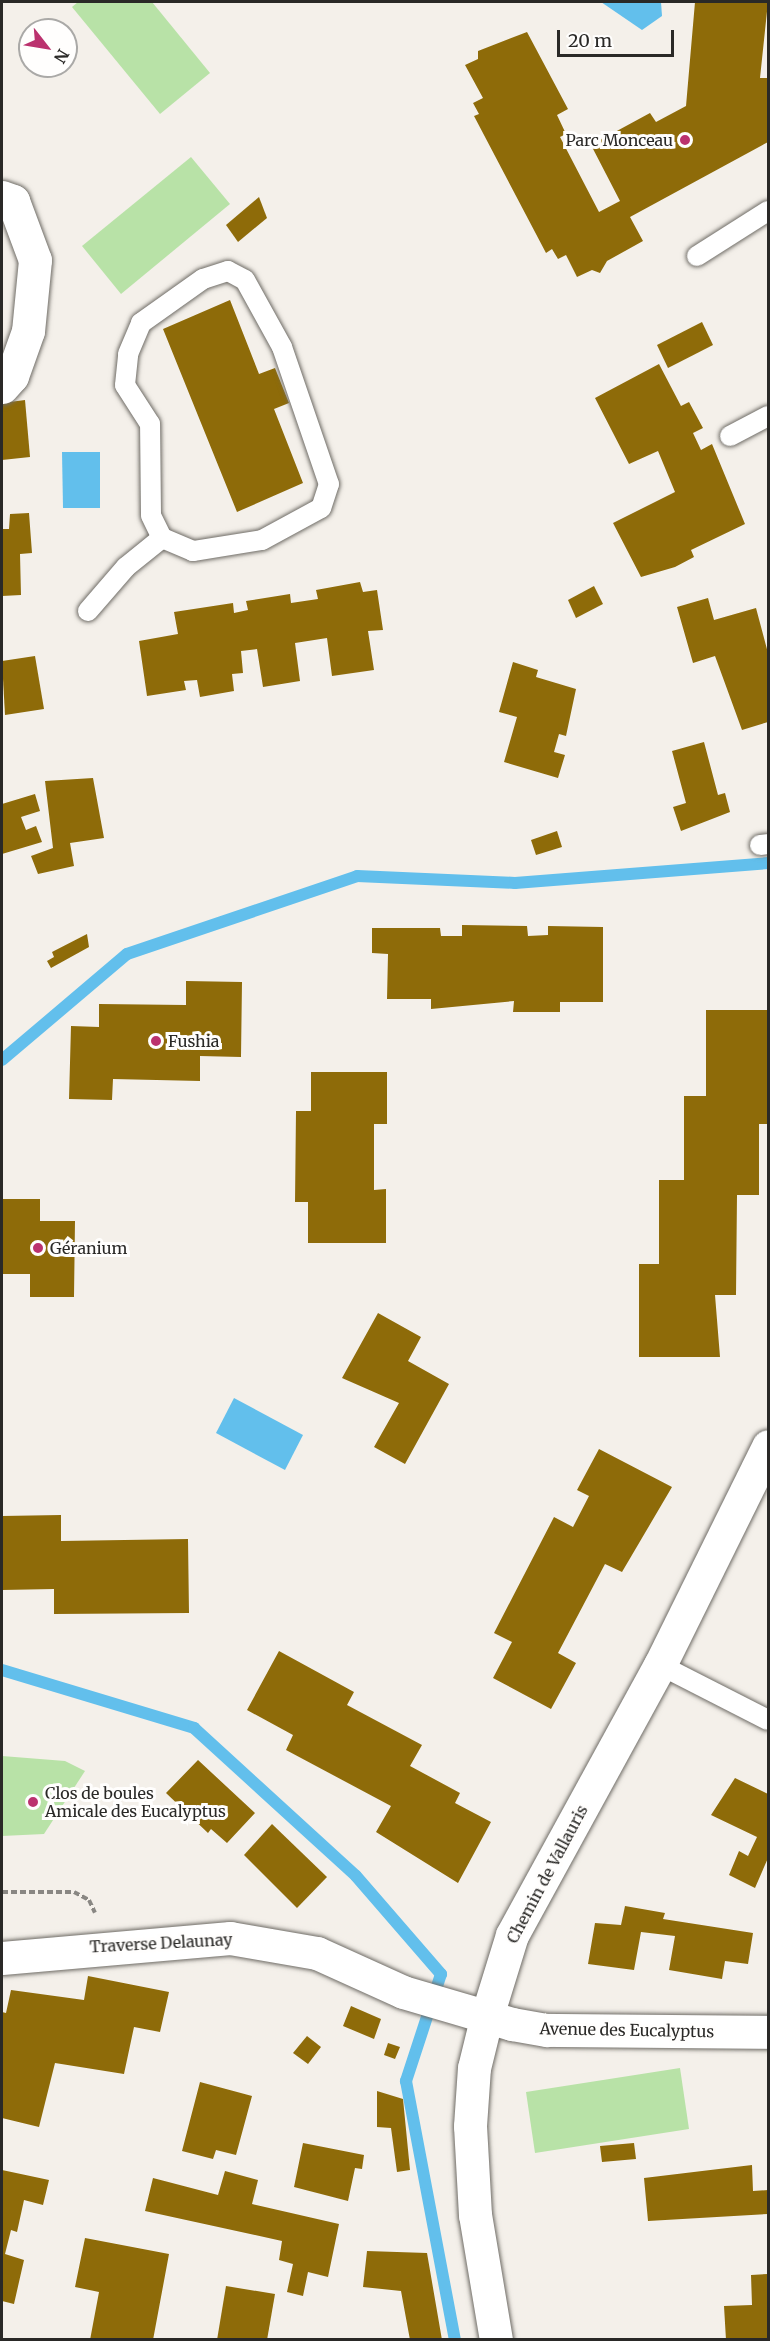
<!DOCTYPE html>
<meta charset="utf-8">
<style>
body{margin:0}
#map{position:relative;width:770px;height:2341px;overflow:hidden;background:#f4f0ea;font-family:Merriweather,serif}
div>[style]{position:absolute}
.green>*{inset:0;background:#b8e2a7}
.water>*{inset:0;background:#62bfec}
.stream>*{height:12px;margin:-6px;padding:0 6px;transform-origin:6px;border-radius:6px;background:#62bfec}
.building>*{inset:0;background:#8e6b09}
.path>*{height:4px;margin-top:-2px;transform-origin:0;background:repeating-linear-gradient(90deg,#898783 0 6px,transparent 0 9px)}
.roads{filter:drop-shadow(0 0 2px #6f6c66) drop-shadow(0 0 2px #6f6c66)}
.lane>*{height:20px;margin:-10px;padding:0 10px;transform-origin:10px;border-radius:10px;background:#fff}
.street>*{height:33px;margin:-16.5px;padding:0 16.5px;transform-origin:16.5px;border-radius:16.5px;background:#fff}
.dots>*{width:16px;height:16px;translate:-50% -50%;box-sizing:border-box;border:3px solid #fffefd;border-radius:50%}
span{translate:-50% -50%;white-space:nowrap;text-align:center;line-height:1.15;-webkit-text-stroke:6px #fffefd;paint-order:stroke}
.poi-label{font-size:16px;color:#2a2927}
.right{translate:-100% -50%;text-align:right}
.left{translate:0 -50%;text-align:left}
.street-label{font-size:16px;color:#2a2927}
.frame{position:absolute;inset:0;border:3px solid #2a2927;pointer-events:none}
.north{position:absolute;left:18px;top:18px;width:60px;height:60px;box-sizing:border-box;background:#fffefd;border:2px solid #aaa9a7;border-radius:50%;rotate:121deg;font-size:16px;font-weight:700;line-height:24px;text-align:center;color:#2a2927}
.north::after{content:'';display:block;margin:auto;width:21px;height:27px;background:#bb326e;clip-path:polygon(50% 0,100% 100%,50% 72%,0 100%)}
.scale{position:absolute;left:557px;top:30px;width:117px;height:27px;box-sizing:border-box;border:3px solid #2a2927;border-top:0;padding-left:8px;font-size:18px;line-height:21px;white-space:nowrap;color:#2a2927;-webkit-text-stroke:4px #fffefd;paint-order:stroke}
</style>
<div id="map">
<div class="green">
<i style="clip-path:polygon(78px 2px,152px 2px,210px 73px,160px 114px,72px 7px)"></i>
<i style="clip-path:polygon(191px 157px,230px 204px,121px 294px,82px 246px)"></i>
<i style="clip-path:polygon(2px 1756px,65px 1761px,85px 1771px,44px 1834px,2px 1836px)"></i>
<i style="clip-path:polygon(680px 2068px,689px 2129px,535px 2153px,526px 2092px)"></i>
</div>
<div class="water">
<i style="clip-path:polygon(601px 2px,661px 2px,662px 16px,642px 30px)"></i>
<i style="clip-path:polygon(62px 452px,100px 452px,100px 508px,63px 508px)"></i>
<i style="clip-path:polygon(234px 1398px,303px 1435px,285px 1470px,216px 1433px)"></i>
</div>
<div class="stream">
<i style="left:2px;top:1060px;width:164px;rotate:-40.3deg"></i>
<i style="left:127px;top:954px;width:243px;rotate:-18.7deg"></i>
<i style="left:357px;top:876px;width:158px;rotate:2.5deg"></i>
<i style="left:515px;top:883px;width:254px;rotate:-4.5deg"></i>
<i style="left:2px;top:1670px;width:201px;rotate:16.8deg"></i>
<i style="left:194px;top:1728px;width:219px;rotate:42.4deg"></i>
<i style="left:356px;top:1876px;width:130px;rotate:49.1deg"></i>
<i style="left:441px;top:1974px;width:113px;rotate:108.1deg"></i>
<i style="left:406px;top:2081px;width:264px;rotate:79.3deg"></i>
</div>
<div class="building">
<i style="clip-path:polygon(695px 2px,768px 2px,760px 78px,768px 78px,768px 142px,630px 217px,643px 241px,607px 261px,600px 273px,592px 270px,577px 277px,566px 255px,558px 259px,552px 249px,546px 253px,474px 116px,479px 114px,473px 103px,483px 98px,465px 65px,478px 59px,478px 51px,527px 32px,568px 109px,557px 115px,566px 134px,560px 137px,599px 212px,620px 201px,591px 145px,650px 113px,656px 122px,686px 106px)"></i>
<i style="clip-path:polygon(259px 197px,267px 218px,238px 242px,226px 225px)"></i>
<i style="clip-path:polygon(230px 300px,259px 374px,275px 368px,289px 403px,274px 409px,303px 483px,237px 512px,163px 329px)"></i>
<i style="clip-path:polygon(702px 322px,713px 345px,668px 368px,657px 345px)"></i>
<i style="clip-path:polygon(659px 364px,681px 406px,689px 402px,703px 428px,693px 433px,701px 450px,712px 444px,745px 524px,691px 550px,694px 557px,675px 567px,641px 577px,613px 523px,675px 492px,658px 451px,629px 464px,595px 398px)"></i>
<i style="clip-path:polygon(25px 400px,30px 457px,2px 460px,2px 403px)"></i>
<i style="clip-path:polygon(29px 513px,32px 553px,20px 554px,21px 595px,2px 596px,2px 529px,9px 529px,10px 514px)"></i>
<i style="clip-path:polygon(360px 582px,363px 592px,377px 590px,383px 630px,368px 631px,374px 670px,332px 676px,327px 638px,295px 643px,300px 681px,263px 687px,257px 649px,241px 651px,243px 673px,232px 674px,234px 691px,200px 697px,197px 680px,184px 681px,186px 690px,147px 696px,139px 641px,178px 634px,174px 612px,233px 603px,234px 613px,248px 610px,246px 601px,290px 594px,291px 603px,318px 599px,316px 590px)"></i>
<i style="clip-path:polygon(594px 586px,603px 604px,576px 618px,568px 600px)"></i>
<i style="clip-path:polygon(708px 598px,714px 620px,756px 608px,768px 653px,768px 722px,742px 730px,715px 656px,693px 663px,677px 607px)"></i>
<i style="clip-path:polygon(35px 656px,44px 709px,5px 715px,2px 661px)"></i>
<i style="clip-path:polygon(513px 662px,538px 670px,536px 677px,576px 689px,566px 736px,559px 734px,554px 752px,565px 755px,558px 778px,504px 762px,517px 717px,499px 712px)"></i>
<i style="clip-path:polygon(704px 742px,718px 795px,725px 793px,730px 812px,681px 831px,673px 807px,686px 803px,672px 751px)"></i>
<i style="clip-path:polygon(93px 778px,104px 838px,70px 843px,74px 866px,38px 874px,31px 856px,53px 848px,45px 781px)"></i>
<i style="clip-path:polygon(35px 794px,40px 811px,21px 817px,26px 830px,36px 826px,42px 842px,2px 854px,2px 804px)"></i>
<i style="clip-path:polygon(557px 831px,562px 847px,536px 855px,531px 840px)"></i>
<i style="clip-path:polygon(462px 925px,527px 926px,528px 936px,548px 935px,548px 926px,603px 927px,603px 1002px,560px 1002px,560px 1012px,513px 1012px,514px 1001px,431px 1009px,431px 999px,387px 999px,388px 954px,372px 953px,372px 928px,440px 928px,441px 936px,462px 936px)"></i>
<i style="clip-path:polygon(87px 934px,89px 947px,51px 968px,47px 961px,54px 957px,52px 952px)"></i>
<i style="clip-path:polygon(186px 981px,242px 982px,241px 1057px,200px 1056px,200px 1081px,113px 1079px,112px 1100px,69px 1099px,71px 1026px,99px 1027px,99px 1004px,186px 1005px)"></i>
<i style="clip-path:polygon(706px 1010px,768px 1010px,768px 1124px,759px 1124px,759px 1195px,737px 1195px,736px 1295px,715px 1295px,720px 1357px,639px 1357px,639px 1264px,659px 1264px,659px 1180px,684px 1180px,684px 1096px,706px 1096px)"></i>
<i style="clip-path:polygon(311px 1072px,387px 1072px,387px 1124px,374px 1124px,374px 1190px,386px 1189px,386px 1243px,308px 1243px,308px 1202px,295px 1202px,296px 1111px,311px 1111px)"></i>
<i style="clip-path:polygon(2px 1199px,40px 1199px,40px 1221px,75px 1221px,74px 1297px,30px 1297px,30px 1274px,2px 1274px)"></i>
<i style="clip-path:polygon(378px 1313px,421px 1337px,408px 1361px,449px 1384px,405px 1464px,374px 1447px,399px 1403px,342px 1378px)"></i>
<i style="clip-path:polygon(599px 1449px,672px 1487px,622px 1572px,605px 1564px,558px 1653px,576px 1663px,551px 1709px,493px 1678px,512px 1642px,494px 1633px,554px 1517px,573px 1527px,589px 1496px,577px 1490px)"></i>
<i style="clip-path:polygon(61px 1515px,61px 1541px,188px 1539px,189px 1613px,54px 1614px,54px 1589px,2px 1590px,2px 1516px)"></i>
<i style="clip-path:polygon(279px 1651px,354px 1692px,347px 1705px,422px 1745px,410px 1766px,460px 1793px,455px 1803px,491px 1822px,458px 1883px,376px 1832px,391px 1806px,286px 1750px,293px 1735px,247px 1710px)"></i>
<i style="clip-path:polygon(198px 1760px,255px 1813px,227px 1843px,211px 1829px,208px 1833px,166px 1793px)"></i>
<i style="clip-path:polygon(735px 1778px,768px 1794px,768px 1858px,755px 1888px,729px 1875px,739px 1851px,748px 1856px,757px 1837px,711px 1815px)"></i>
<i style="clip-path:polygon(272px 1824px,327px 1877px,297px 1908px,244px 1855px)"></i>
<i style="clip-path:polygon(625px 1906px,665px 1913px,663px 1919px,753px 1933px,748px 1964px,725px 1961px,722px 1979px,669px 1970px,675px 1936px,641px 1932px,634px 1970px,588px 1964px,595px 1923px,621px 1925px)"></i>
<i style="clip-path:polygon(88px 1976px,169px 1992px,160px 2032px,134px 2027px,124px 2074px,55px 2063px,39px 2127px,2px 2118px,2px 2012px,6px 2013px,11px 1990px,84px 2000px)"></i>
<i style="clip-path:polygon(351px 2006px,381px 2019px,374px 2039px,343px 2026px)"></i>
<i style="clip-path:polygon(307px 2036px,321px 2047px,308px 2064px,293px 2053px)"></i>
<i style="clip-path:polygon(388px 2043px,400px 2047px,395px 2059px,384px 2055px)"></i>
<i style="clip-path:polygon(200px 2082px,252px 2096px,236px 2155px,216px 2150px,213px 2159px,182px 2151px)"></i>
<i style="clip-path:polygon(377px 2091px,403px 2099px,410px 2170px,397px 2172px,391px 2128px,377px 2127px)"></i>
<i style="clip-path:polygon(303px 2143px,364px 2155px,362px 2169px,355px 2168px,348px 2201px,294px 2187px)"></i>
<i style="clip-path:polygon(634px 2143px,636px 2159px,602px 2162px,600px 2146px)"></i>
<i style="clip-path:polygon(752px 2165px,753px 2191px,768px 2190px,768px 2214px,648px 2221px,644px 2178px)"></i>
<i style="clip-path:polygon(2px 2170px,49px 2180px,43px 2205px,24px 2200px,17px 2232px,11px 2230px,5px 2254px,24px 2260px,14px 2304px,2px 2301px)"></i>
<i style="clip-path:polygon(225px 2171px,258px 2180px,252px 2204px,339px 2224px,328px 2277px,308px 2272px,303px 2296px,287px 2292px,293px 2264px,279px 2260px,282px 2241px,145px 2211px,153px 2178px,218px 2195px)"></i>
<i style="clip-path:polygon(85px 2238px,169px 2254px,153px 2340px,90px 2340px,99px 2292px,75px 2287px)"></i>
<i style="clip-path:polygon(367px 2251px,427px 2253px,442px 2340px,410px 2340px,401px 2291px,363px 2287px)"></i>
<i style="clip-path:polygon(768px 2274px,768px 2340px,726px 2340px,724px 2306px,752px 2305px,751px 2275px)"></i>
<i style="clip-path:polygon(226px 2286px,275px 2294px,267px 2340px,217px 2340px)"></i>
</div>
<div class="path">
<i style="left:2px;top:1892px;width:72px"></i>
<i style="left:74px;top:1892px;width:17px;rotate:28deg"></i>
<i style="left:89px;top:1900px;width:14px;rotate:65deg"></i>
</div>
<div class="roads">
<div class="lane">
<i style="left:697px;top:256px;width:84px;rotate:-32.4deg"></i>
<i style="left:228px;top:271px;width:19px;rotate:28deg"></i>
<i style="left:245px;top:280px;width:77px;rotate:61.1deg"></i>
<i style="left:282px;top:347px;width:145px;rotate:71.1deg"></i>
<i style="left:329px;top:484px;width:25px;rotate:108deg"></i>
<i style="left:321px;top:508px;width:67px;rotate:151.5deg"></i>
<i style="left:262px;top:540px;width:70px;rotate:170.9deg"></i>
<i style="left:193px;top:551px;width:34px;rotate:-157deg"></i>
<i style="left:162px;top:538px;width:25px;rotate:-116deg"></i>
<i style="left:151px;top:515px;width:91px;rotate:-90.6deg"></i>
<i style="left:150px;top:424px;width:46px;rotate:-122.7deg"></i>
<i style="left:125px;top:385px;width:31px;rotate:-84deg"></i>
<i style="left:128px;top:354px;width:34px;rotate:-67deg"></i>
<i style="left:141px;top:323px;width:76px;rotate:-35.4deg"></i>
<i style="left:203px;top:279px;width:26px;rotate:-18deg"></i>
<i style="left:730px;top:436px;width:43px;rotate:-27.8deg"></i>
<i style="left:88px;top:611px;width:58px;rotate:-49.2deg"></i>
<i style="left:126px;top:567px;width:46px;rotate:-38.9deg"></i>
<i style="left:760px;top:845px;width:8px;rotate:-7deg"></i>
<i style="left:660px;top:1665px;width:121px;rotate:27deg"></i>
</div>
<div class="street">
<i style="left:2px;top:197px;width:12px;rotate:20deg"></i>
<i style="left:13px;top:201px;width:63px;rotate:69.6deg"></i>
<i style="left:35px;top:260px;width:71px;rotate:95.6deg"></i>
<i style="left:28px;top:331px;width:48px;rotate:109.6deg"></i>
<i style="left:12px;top:376px;width:15px;rotate:132deg"></i>
<i style="left:2px;top:1958px;width:229px;rotate:-5deg"></i>
<i style="left:230px;top:1938px;width:88px;rotate:9.8deg"></i>
<i style="left:317px;top:1953px;width:94px;rotate:24.4deg"></i>
<i style="left:403px;top:1992px;width:114px;rotate:16.4deg"></i>
<i style="left:512px;top:2024px;width:36px;rotate:10deg"></i>
<i style="left:547px;top:2030px;width:221px;rotate:0.5deg"></i>
<i style="left:496px;top:2340px;width:127px;rotate:-99.5deg"></i>
<i style="left:475px;top:2215px;width:89px;rotate:-93.2deg"></i>
<i style="left:470px;top:2126px;width:58px;rotate:-86.1deg"></i>
<i style="left:474px;top:2068px;width:50px;rotate:-76.2deg"></i>
<i style="left:486px;top:2019px;width:88px;rotate:-72.8deg"></i>
<i style="left:512px;top:1935px;width:308px;rotate:-61.3deg"></i>
<i style="left:660px;top:1665px;width:244px;rotate:-63.7deg"></i>
</div>
</div>
<div class="dots">
<i style="left:685px;top:140px;background:#bb326e"></i>
<i style="left:156px;top:1041px;background:#bb326e"></i>
<i style="left:38px;top:1248px;background:#bb326e"></i>
<i style="left:33px;top:1802px;background:#bb326e"></i>
</div>
<div class="poi-label">
<span class="right" style="left:673px;top:140px">Parc Monceau</span>
<span class="left" style="left:168px;top:1041px">Fushia</span>
<span class="left" style="left:50px;top:1248px">Géranium</span>
<span class="left" style="left:45px;top:1802px">Clos de boules<br>Amicale des Eucalyptus</span>
</div>
<div class="street-label">
<span style="left:547px;top:1874px;rotate:-62deg">Chemin de Vallauris</span>
<span style="left:161px;top:1943px;rotate:-3deg">Traverse Delaunay</span>
<span style="left:627px;top:2030px;rotate:1deg">Avenue des Eucalyptus</span>
</div>
<div class="frame"></div>
<div class="north">N</div>
<div class="scale">20 m</div>
</div>
